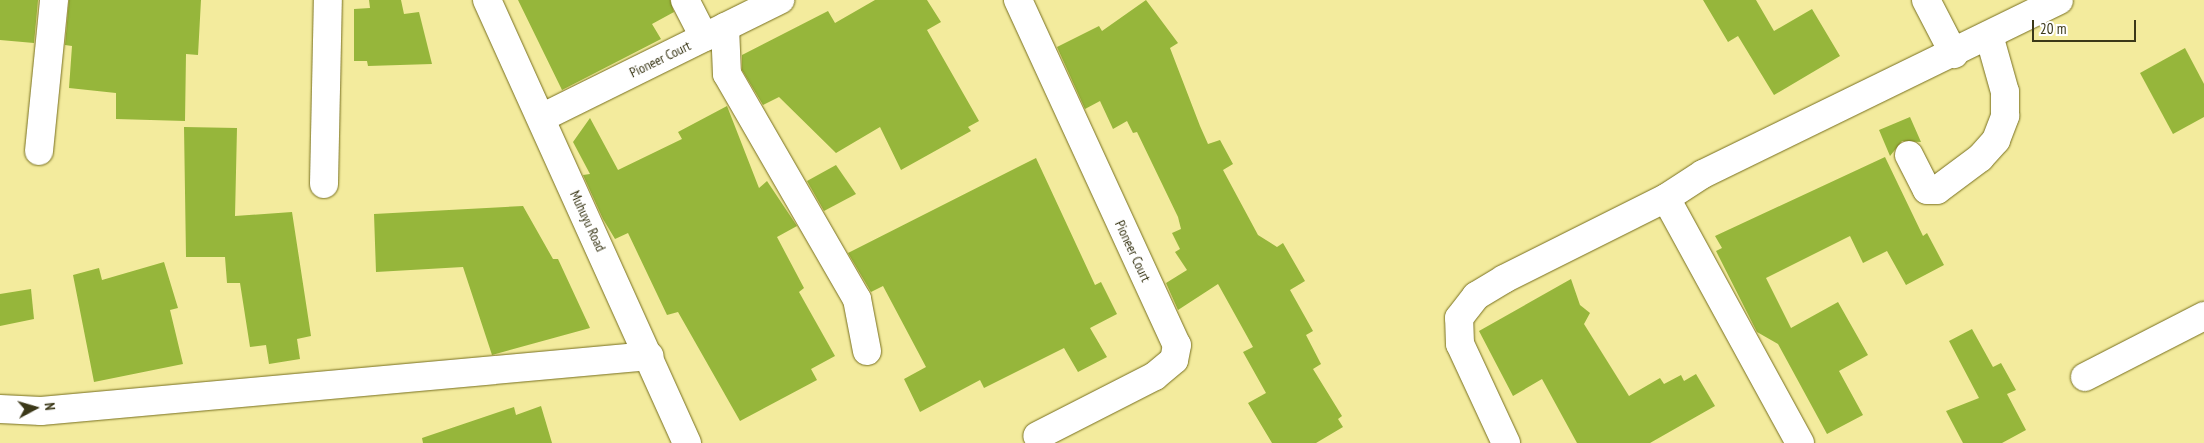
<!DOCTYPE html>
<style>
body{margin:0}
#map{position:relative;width:2204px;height:443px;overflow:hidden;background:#f3eb9d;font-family:"PT Sans Narrow",sans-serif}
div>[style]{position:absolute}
.building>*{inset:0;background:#96b63b}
.roads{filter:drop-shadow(0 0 1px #776f1f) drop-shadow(0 0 1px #776f1f)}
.street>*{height:28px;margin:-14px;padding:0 14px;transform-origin:14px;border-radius:14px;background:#fff}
span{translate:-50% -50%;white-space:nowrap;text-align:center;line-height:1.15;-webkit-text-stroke:4.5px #fff;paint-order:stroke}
.street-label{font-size:14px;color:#3b3818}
.north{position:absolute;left:10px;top:383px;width:50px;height:50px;-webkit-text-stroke:4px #fff;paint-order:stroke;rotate:84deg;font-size:14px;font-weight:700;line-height:20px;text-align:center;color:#3b3818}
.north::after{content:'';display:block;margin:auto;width:18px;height:22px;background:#3b3818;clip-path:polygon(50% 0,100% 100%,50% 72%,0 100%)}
.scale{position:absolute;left:2032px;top:20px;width:104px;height:22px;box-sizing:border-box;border:2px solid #3b3818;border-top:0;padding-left:6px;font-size:15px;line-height:18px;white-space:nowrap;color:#3b3818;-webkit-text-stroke:4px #fff;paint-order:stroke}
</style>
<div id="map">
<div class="building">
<i style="clip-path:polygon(0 0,38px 0,34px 43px,0 40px)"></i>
<i style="clip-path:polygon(69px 0,201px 0,198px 55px,186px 54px,185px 121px,116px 119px,116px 93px,69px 88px,72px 46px,65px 45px)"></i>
<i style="clip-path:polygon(369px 0,401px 0,404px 14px,419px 12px,432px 64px,368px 66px,367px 61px,354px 61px,354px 9px,370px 8px)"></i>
<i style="clip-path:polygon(518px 0,670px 0,674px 12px,652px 24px,661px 39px,562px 90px)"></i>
<i style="clip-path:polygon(875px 0,927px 0,941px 22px,927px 30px,979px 121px,968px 127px,971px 131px,901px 170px,880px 127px,836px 153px,779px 97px,763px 105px,742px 70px,742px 55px,828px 11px,835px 23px)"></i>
<i style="clip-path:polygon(1146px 0,1178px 43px,1170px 48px,1200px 126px,1208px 144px,1220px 140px,1233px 164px,1223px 170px,1258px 235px,1277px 247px,1283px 243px,1305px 281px,1290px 290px,1313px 331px,1306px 335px,1321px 364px,1313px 369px,1342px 416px,1338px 419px,1343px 427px,1316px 443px,1272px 443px,1248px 403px,1266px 393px,1243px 352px,1253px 347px,1218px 284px,1178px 310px,1166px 283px,1187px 270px,1175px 252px,1180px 249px,1172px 233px,1181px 229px,1178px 217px,1137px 132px,1133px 133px,1127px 121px,1113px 129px,1100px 101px,1085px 109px,1057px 47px,1099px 26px,1102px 31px)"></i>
<i style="clip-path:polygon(1703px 0,1756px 0,1774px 31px,1812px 9px,1840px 56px,1774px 95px,1738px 36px,1728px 42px)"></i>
<i style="clip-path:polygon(2185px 48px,2204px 84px,2204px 117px,2173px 134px,2140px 73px)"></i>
<i style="clip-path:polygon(727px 106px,759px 188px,767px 181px,797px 226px,777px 237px,804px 288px,799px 292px,835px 356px,811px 369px,817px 380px,740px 421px,678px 312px,667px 315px,628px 233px,615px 239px,603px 219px,583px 175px,590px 174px,573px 142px,590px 118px,618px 170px,682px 139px,678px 132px)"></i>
<i style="clip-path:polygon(1910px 117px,1921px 142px,1902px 141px,1890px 156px,1879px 130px)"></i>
<i style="clip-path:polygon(184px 127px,237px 128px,235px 216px,292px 212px,311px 336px,297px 339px,300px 359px,269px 364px,266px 345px,250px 347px,240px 283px,227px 283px,225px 257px,186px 257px)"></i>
<i style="clip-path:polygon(1885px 157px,1923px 236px,1927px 233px,1944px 265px,1906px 285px,1887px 251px,1863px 263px,1850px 236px,1766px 278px,1791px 328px,1838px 302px,1868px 355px,1839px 371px,1863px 415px,1827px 434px,1778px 344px,1757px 332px,1716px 251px,1722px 248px,1715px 236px)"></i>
<i style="clip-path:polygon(1036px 158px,1095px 285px,1101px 282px,1117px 314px,1090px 328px,1107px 357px,1078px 372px,1064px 348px,984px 388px,980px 380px,920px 412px,904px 379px,926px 367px,883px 286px,871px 292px,848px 253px)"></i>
<i style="clip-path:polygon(836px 165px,856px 194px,824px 211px,807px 181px)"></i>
<i style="clip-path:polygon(523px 206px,553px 259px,558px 259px,590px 328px,492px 355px,463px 267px,376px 272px,374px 214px)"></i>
<i style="clip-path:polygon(164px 262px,178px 308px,170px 310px,183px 364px,94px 382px,73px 275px,99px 268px,102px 280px)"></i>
<i style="clip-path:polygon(1571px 279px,1580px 305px,1590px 313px,1584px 324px,1629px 396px,1660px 378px,1664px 384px,1681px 375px,1684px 381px,1696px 374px,1715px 406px,1650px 443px,1577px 443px,1542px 379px,1513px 396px,1479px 331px)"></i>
<i style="clip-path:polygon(31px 289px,34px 319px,0 326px,0 294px)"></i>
<i style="clip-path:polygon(1972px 329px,1993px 367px,2001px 363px,2016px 390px,2007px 394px,2026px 430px,2002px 443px,1963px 443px,1946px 411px,1979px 398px,1949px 341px)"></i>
<i style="clip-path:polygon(541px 406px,552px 443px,423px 443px,422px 438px,514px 407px,516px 415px)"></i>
</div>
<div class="roads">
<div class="street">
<i style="left:487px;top:0;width:486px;rotate:65.7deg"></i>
<i style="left:685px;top:0;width:42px;rotate:62.8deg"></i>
<i style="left:1018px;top:0;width:380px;rotate:65.3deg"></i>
<i style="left:1177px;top:345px;width:15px;rotate:101deg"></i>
<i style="left:1174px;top:360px;width:25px;rotate:140deg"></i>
<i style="left:1155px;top:376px;width:132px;rotate:153deg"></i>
<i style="left:1926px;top:0;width:61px;rotate:62.6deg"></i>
<i style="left:725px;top:27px;width:47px;rotate:87.6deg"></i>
<i style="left:727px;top:74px;width:260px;rotate:60deg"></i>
<i style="left:857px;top:299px;width:53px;rotate:79.1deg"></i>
<i style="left:541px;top:118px;width:267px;rotate:-26.3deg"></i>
<i style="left:39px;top:151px;width:152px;rotate:-84.3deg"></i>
<i style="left:1909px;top:155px;width:39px;rotate:63deg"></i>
<i style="left:1927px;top:190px;width:10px"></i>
<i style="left:1937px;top:190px;width:54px;rotate:-36.7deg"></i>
<i style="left:1980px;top:158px;width:24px;rotate:-48deg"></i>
<i style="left:1996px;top:140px;width:26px;rotate:-69deg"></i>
<i style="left:2005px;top:116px;width:24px;rotate:-90deg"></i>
<i style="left:2005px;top:92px;width:59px;rotate:-105.7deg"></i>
<i style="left:324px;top:184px;width:184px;rotate:-88.8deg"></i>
<i style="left:2085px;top:377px;width:134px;rotate:-27.1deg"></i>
<i style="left:0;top:409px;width:41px;rotate:2.8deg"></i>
<i style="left:41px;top:411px;width:611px;rotate:-5.16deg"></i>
<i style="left:1506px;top:443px;width:109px;rotate:-114.9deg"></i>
<i style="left:1460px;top:344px;width:26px;rotate:-92deg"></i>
<i style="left:1459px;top:318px;width:28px;rotate:-52deg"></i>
<i style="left:1476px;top:296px;width:33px;rotate:-31deg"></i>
<i style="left:1504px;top:279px;width:181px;rotate:-26.6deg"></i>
<i style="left:1800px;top:443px;width:279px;rotate:-118.7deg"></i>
<i style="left:1666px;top:198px;width:44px;rotate:-33deg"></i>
<i style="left:1703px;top:174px;width:396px;rotate:-26deg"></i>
</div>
</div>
<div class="street-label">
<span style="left:660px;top:59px;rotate:-26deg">Pioneer Court</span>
<span style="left:588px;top:221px;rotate:65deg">Muhuyu Road</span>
<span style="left:1133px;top:251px;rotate:65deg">Pioneer Court</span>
</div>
<div class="north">N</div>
<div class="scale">20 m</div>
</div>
